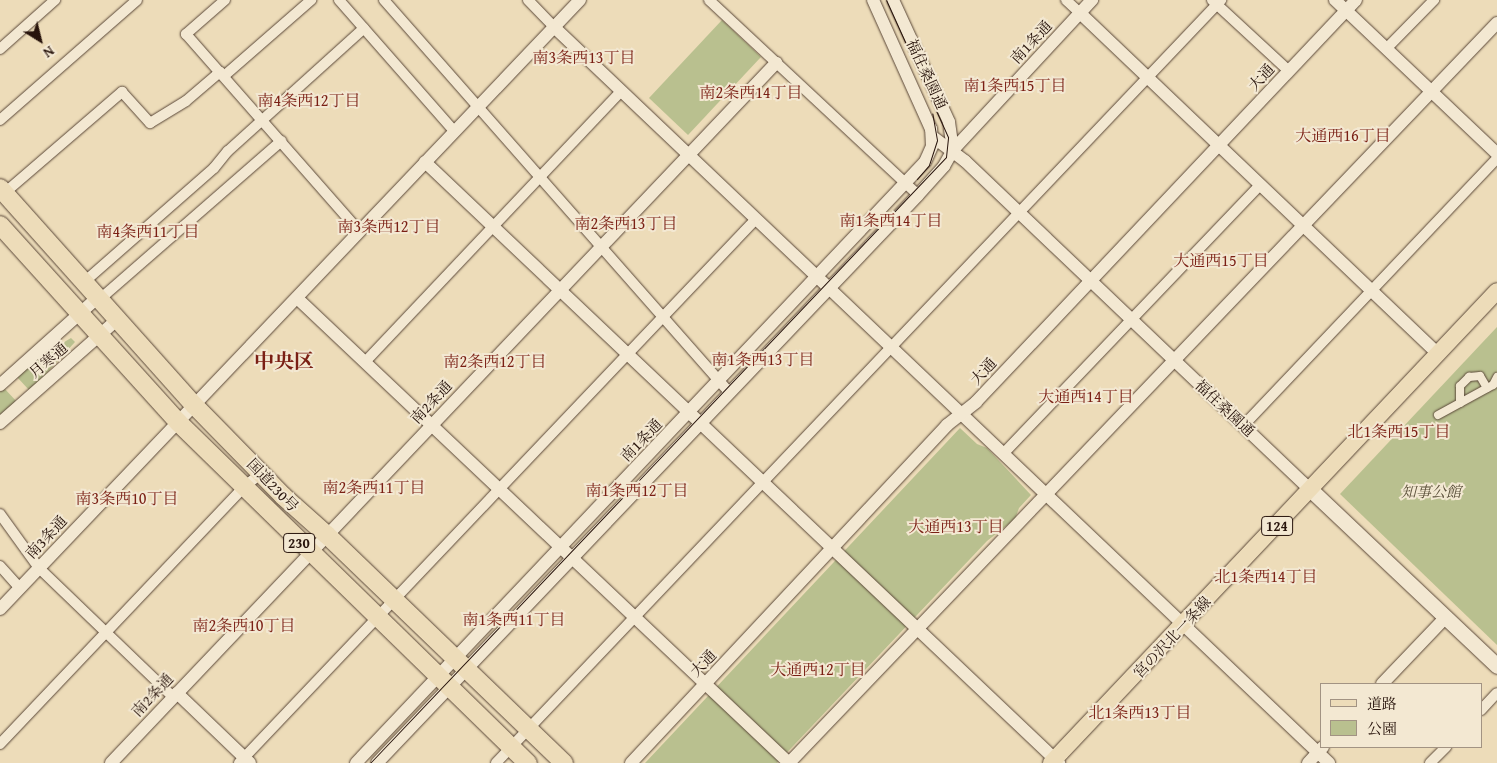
<!DOCTYPE html>
<meta charset="utf-8">
<style>
body{margin:0}
#map{position:relative;width:1497px;height:763px;overflow:hidden;background:#eddcb9;font-family:"Gentium Book Plus","Noto Serif JP",serif}
div>[style]{position:absolute}
.green>*{inset:0;background:#b9c08f}
.roads{filter:drop-shadow(0 0 1px #594637) drop-shadow(0 0 1px #594637)}
.pedestrian>*{height:8px;margin:-4px;padding:0 4px;transform-origin:4px;border-radius:4px;background:#f3e8d2}
.minor>*{height:10px;margin:-5px;padding:0 5px;transform-origin:5px;border-radius:5px;background:#f3e8d2}
.tertiary>*{height:12px;margin:-6px;padding:0 6px;transform-origin:6px;border-radius:6px;background:#f3e8d2}
.secondary>*{height:15px;margin:-7.5px;padding:0 7.5px;transform-origin:7.5px;border-radius:7.5px;background:#f3e8d2}
.primary>*{height:16px;margin:-8px;padding:0 8px;transform-origin:8px;border-radius:8px;background:#eddcb9}
.trunk>*{height:18px;margin:-9px;padding:0 9px;transform-origin:9px;border-radius:9px;background:#eddcb9}
.tram>*{height:1px;margin:-0.5px;padding:0 0.5px;transform-origin:0.5px;border-radius:0.5px;background:#28140c}
span{translate:-50% -50%;white-space:nowrap;text-align:center;line-height:1.15;-webkit-text-stroke:4px #f3e8d2;paint-order:stroke}
.shield-label span{padding:1px 4px;background:#f3e8d2;border:1px solid;border-radius:4px;-webkit-text-stroke-width:0}
.shield-label{font-size:14px;color:#28140c;font-weight:700}
.street-label{font-size:15px;color:#28140c}
.park-label{font-size:15px;color:#5b503a;font-style:italic}
.neighbourhood-label{font-size:16px;color:#7a1f14}
.district-label{font-size:20px;color:#7a1f14;font-weight:700}
.legend{position:absolute;left:1320px;top:683px;width:162px;height:65px;box-sizing:border-box;background:#f3e8d2;border:1px solid #a29383;margin:0;padding:6px 9px;list-style:none;font-size:15px;color:#28140c}
.legend li{display:flex;align-items:center;gap:10px;height:25px}
.legend b{width:25px;border:1px solid #a29383}
.north{position:absolute;left:15px;top:15px;width:50px;height:50px;-webkit-text-stroke:4px #f3e8d2;paint-order:stroke;rotate:144deg;font-size:14px;font-weight:700;line-height:20px;text-align:center;color:#28140c}
.north::after{content:'';display:block;margin:auto;width:18px;height:22px;background:#28140c;clip-path:polygon(50% 0,100% 100%,50% 72%,0 100%)}
</style>
<div id="map">
<div class="green">
<i style="clip-path:polygon(722px 20px,761px 57px,688px 135px,649px 98px)"></i>
<i style="clip-path:polygon(1497px 327px,1497px 645px,1340px 494px)"></i>
<i style="clip-path:polygon(71px 338px,75px 342px,30px 391px,16px 376px,36px 359px)"></i>
<i style="clip-path:polygon(4px 388px,17px 402px,0 417px,0 392px)"></i>
<i style="clip-path:polygon(960px 428px,977px 444px,987px 448px,1031px 495px,1019px 508px,1015px 519px,987px 541px,777px 763px,645px 763px)"></i>
</div>
<div class="roads">
<div class="pedestrian">
<i style="left:1460px;top:403px;width:17px;rotate:-90deg"></i>
<i style="left:1460px;top:386px;width:13px;rotate:-45deg"></i>
<i style="left:1469px;top:377px;width:11px;rotate:-5deg"></i>
<i style="left:1480px;top:376px;width:14px;rotate:60deg"></i>
<i style="left:1438px;top:415px;width:63px;rotate:-28.6deg"></i>
<i style="left:1493px;top:385px;width:9px;rotate:-63deg"></i>
</div>
<div class="minor">
<i style="left:225px;top:0;width:52px;rotate:138.9deg"></i>
<i style="left:186px;top:34px;width:262px;rotate:48.7deg"></i>
<i style="left:339px;top:0;width:174px;rotate:48.7deg"></i>
<i style="left:384px;top:0;width:522px;rotate:48.65deg"></i>
<i style="left:528px;top:0;width:37px;rotate:46deg"></i>
<i style="left:709px;top:0;width:286px;rotate:43deg"></i>
<i style="left:1066px;top:0;width:19px;rotate:43deg"></i>
<i style="left:1212px;top:0;width:105px;rotate:42.7deg"></i>
<i style="left:0;top:49px;width:74px;rotate:-41.7deg"></i>
<i style="left:1386px;top:49px;width:69px;rotate:-45.6deg"></i>
<i style="left:224px;top:76px;width:116px;rotate:-41.1deg"></i>
<i style="left:0;top:120px;width:182px;rotate:-41.2deg"></i>
<i style="left:1px;top:196px;width:160px;rotate:-40.7deg"></i>
<i style="left:122px;top:92px;width:42px;rotate:47.9deg"></i>
<i style="left:150px;top:123px;width:42px;rotate:-31.4deg"></i>
<i style="left:186px;top:101px;width:45px;rotate:-40.5deg"></i>
<i style="left:83px;top:283px;width:174px;rotate:-41.3deg"></i>
<i style="left:214px;top:168px;width:22px;rotate:-51deg"></i>
<i style="left:228px;top:151px;width:183px;rotate:-42.1deg"></i>
<i style="left:99px;top:300px;width:242px;rotate:-41.1deg"></i>
<i style="left:365px;top:362px;width:373px;rotate:-46.6deg"></i>
<i style="left:1243px;top:426px;width:369px;rotate:-46.5deg"></i>
<i style="left:1003px;top:454px;width:372px;rotate:-46.3deg"></i>
<i style="left:0;top:514px;width:67px;rotate:54.2deg"></i>
<i style="left:39px;top:568px;width:186px;rotate:43.9deg"></i>
<i style="left:0;top:566px;width:30px;rotate:48deg"></i>
<i style="left:1481px;top:710px;width:23px;rotate:-47deg"></i>
<i style="left:0;top:744px;width:354px;rotate:-46.5deg"></i>
<i style="left:244px;top:487px;width:22px;rotate:-39deg"></i>
<i style="left:239px;top:763px;width:750px;rotate:-46.46deg"></i>
<i style="left:496px;top:763px;width:1053px;rotate:-46.46deg"></i>
<i style="left:1430px;top:763px;width:23px;rotate:-45deg"></i>
</div>
<div class="tertiary">
<i style="left:893px;top:0;width:134px;rotate:65.3deg"></i>
<i style="left:949px;top:122px;width:28px;rotate:82deg"></i>
<i style="left:1335px;top:0;width:224px;rotate:43.5deg"></i>
<i style="left:1080px;top:13px;width:494px;rotate:43.6deg"></i>
<i style="left:554px;top:27px;width:1069px;rotate:43.52deg"></i>
<i style="left:933px;top:137px;width:40px;rotate:37deg"></i>
<i style="left:965px;top:161px;width:477px;rotate:43.6deg"></i>
<i style="left:425px;top:162px;width:874px;rotate:43.47deg"></i>
<i style="left:297px;top:298px;width:677px;rotate:43.38deg"></i>
<i style="left:0;top:385px;width:130px;rotate:-41.9deg"></i>
<i style="left:0;top:423px;width:156px;rotate:-41.4deg"></i>
<i style="left:0;top:609px;width:841px;rotate:-46.4deg"></i>
<i style="left:1382px;top:684px;width:91px;rotate:-46.3deg"></i>
<i style="left:177px;top:693px;width:101px;rotate:43.8deg"></i>
<i style="left:111px;top:763px;width:966px;rotate:-46.47deg"></i>
<i style="left:356px;top:763px;width:828px;rotate:-46.57deg"></i>
<i style="left:925px;top:162px;width:17px;rotate:-66deg"></i>
<i style="left:932px;top:146px;width:17px;rotate:-93deg"></i>
<i style="left:931px;top:129px;width:141px;rotate:-114.2deg"></i>
<i style="left:377px;top:763px;width:784px;rotate:-46.39deg"></i>
<i style="left:918px;top:195px;width:39px;rotate:-48deg"></i>
<i style="left:944px;top:166px;width:18px;rotate:-61deg"></i>
<i style="left:953px;top:150px;width:205px;rotate:-47.2deg"></i>
<i style="left:631px;top:763px;width:463px;rotate:-46.9deg"></i>
<i style="left:947px;top:425px;width:37px;rotate:-38deg"></i>
<i style="left:976px;top:402px;width:553px;rotate:-46.61deg"></i>
<i style="left:789px;top:763px;width:1024px;rotate:-46.27deg"></i>
<i style="left:1308px;top:763px;width:22px;rotate:-47deg"></i>
</div>
<div class="secondary">
<i style="left:1311px;top:490px;width:256px;rotate:43.4deg"></i>
</div>
<div class="primary">
<i style="left:1051px;top:763px;width:649px;rotate:-46.62deg"></i>
</div>
<div class="trunk">
<i style="left:0;top:188px;width:291px;rotate:48.2deg"></i>
<i style="left:194px;top:405px;width:127px;rotate:45.6deg"></i>
<i style="left:283px;top:496px;width:59px;rotate:41.6deg"></i>
<i style="left:327px;top:535px;width:329px;rotate:43.9deg"></i>
<i style="left:0;top:225px;width:266px;rotate:47.9deg"></i>
<i style="left:178px;top:422px;width:489px;rotate:44.3deg"></i>
</div>
</div>
<div class="tram">
<i style="left:917px;top:179px;width:18px;rotate:-49deg"></i>
<i style="left:929px;top:165px;width:26px;rotate:-72deg"></i>
<i style="left:937px;top:140px;width:27px;rotate:-100deg"></i>
<i style="left:370px;top:763px;width:836px;rotate:-46.45deg"></i>
<i style="left:946px;top:157px;width:20px;rotate:-84deg"></i>
<i style="left:948px;top:137px;width:150px;rotate:-114.3deg"></i>
</div>
<div class="shield-label">
<span style="left:1277px;top:526px">124</span>
<span style="left:299px;top:543px">230</span>
</div>
<div class="street-label">
<span style="left:1031px;top:42px;rotate:-47deg">南1条通</span>
<span style="left:927px;top:74px;rotate:65deg">福住桑園通</span>
<span style="left:1261px;top:77px;rotate:-47deg">大通</span>
<span style="left:48px;top:360px;rotate:-41deg">月寒通</span>
<span style="left:983px;top:371px;rotate:-47deg">大通</span>
<span style="left:431px;top:402px;rotate:-47deg">南2条通</span>
<span style="left:1225px;top:408px;rotate:43deg">福住桑園通</span>
<span style="left:641px;top:440px;rotate:-46deg">南1条通</span>
<span style="left:273px;top:485px;rotate:46deg">国道230号</span>
<span style="left:46px;top:537px;rotate:-47deg">南3条通</span>
<span style="left:1172px;top:637px;rotate:-47deg">宮の沢北一条線</span>
<span style="left:703px;top:663px;rotate:-46deg">大通</span>
<span style="left:152px;top:695px;rotate:-47deg">南2条通</span>
</div>
<div class="park-label">
<span style="left:1431px;top:492px">知事公館</span>
</div>
<div class="neighbourhood-label">
<span style="left:584px;top:57px">南3条西13丁目</span>
<span style="left:1015px;top:85px">南1条西15丁目</span>
<span style="left:751px;top:92px">南2条西14丁目</span>
<span style="left:309px;top:100px">南4条西12丁目</span>
<span style="left:1343px;top:135px">大通西16丁目</span>
<span style="left:891px;top:220px">南1条西14丁目</span>
<span style="left:626px;top:223px">南2条西13丁目</span>
<span style="left:389px;top:226px">南3条西12丁目</span>
<span style="left:148px;top:231px">南4条西11丁目</span>
<span style="left:1221px;top:260px">大通西15丁目</span>
<span style="left:763px;top:359px">南1条西13丁目</span>
<span style="left:495px;top:361px">南2条西12丁目</span>
<span style="left:1086px;top:396px">大通西14丁目</span>
<span style="left:1399px;top:431px">北1条西15丁目</span>
<span style="left:374px;top:487px">南2条西11丁目</span>
<span style="left:637px;top:490px">南1条西12丁目</span>
<span style="left:127px;top:498px">南3条西10丁目</span>
<span style="left:956px;top:526px">大通西13丁目</span>
<span style="left:1266px;top:576px">北1条西14丁目</span>
<span style="left:514px;top:619px">南1条西11丁目</span>
<span style="left:244px;top:625px">南2条西10丁目</span>
<span style="left:818px;top:669px">大通西12丁目</span>
<span style="left:1140px;top:712px">北1条西13丁目</span>
</div>
<div class="district-label">
<span style="left:284px;top:360px">中央区</span>
</div>
<ul class="legend">
<li><b style="height:6px;background:#eddcb9"></b>道路</li>
<li><b style="height:14px;background:#b9c08f"></b>公園</li>
</ul>
<div class="north">N</div>
</div>
